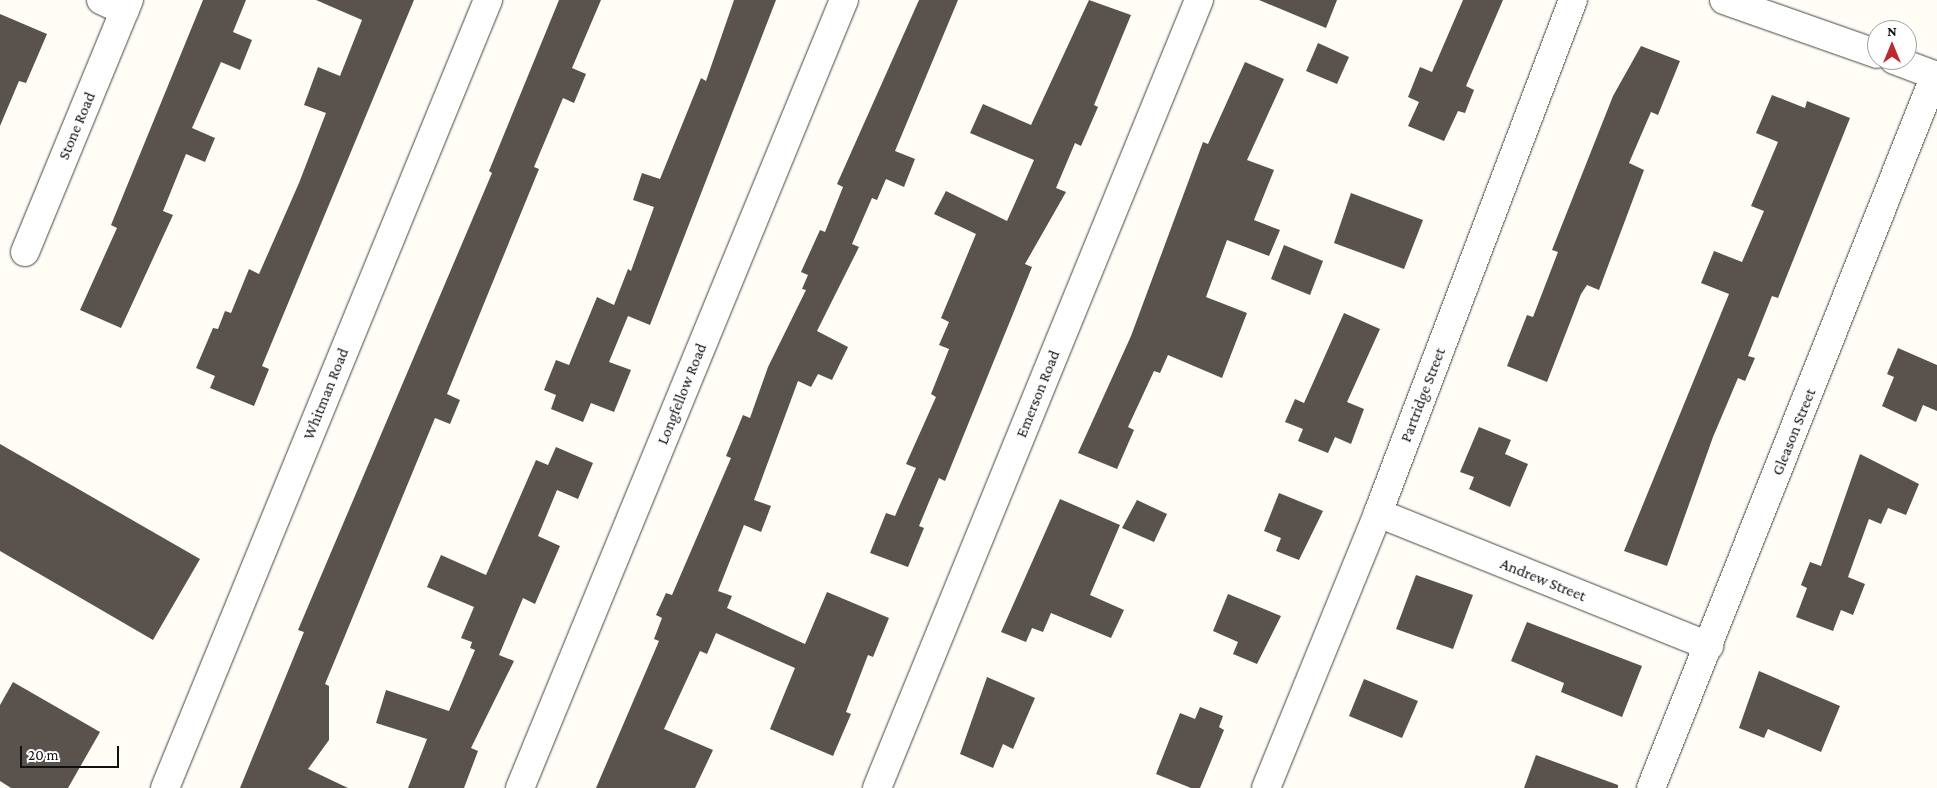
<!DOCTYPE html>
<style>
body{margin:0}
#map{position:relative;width:1937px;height:788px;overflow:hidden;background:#fffdf5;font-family:"Crimson Pro",serif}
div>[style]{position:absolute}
.building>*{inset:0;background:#5a524d}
.roads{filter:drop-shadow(0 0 1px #444) drop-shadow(0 0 1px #444)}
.minor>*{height:28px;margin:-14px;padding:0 14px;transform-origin:14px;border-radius:14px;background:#fff}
span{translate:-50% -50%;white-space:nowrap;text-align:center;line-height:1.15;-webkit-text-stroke:5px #fff;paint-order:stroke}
.street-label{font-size:16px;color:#111}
.north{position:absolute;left:1867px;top:20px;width:50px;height:50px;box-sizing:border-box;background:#fff;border:1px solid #a0a0a0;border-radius:50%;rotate:0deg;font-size:14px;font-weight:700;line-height:20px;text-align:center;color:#111}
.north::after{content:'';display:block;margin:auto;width:18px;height:22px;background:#c4262e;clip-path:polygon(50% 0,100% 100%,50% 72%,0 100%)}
.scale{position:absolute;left:20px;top:746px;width:99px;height:22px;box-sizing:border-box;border:2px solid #111;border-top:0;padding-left:6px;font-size:15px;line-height:18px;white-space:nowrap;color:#111;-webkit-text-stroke:4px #fff;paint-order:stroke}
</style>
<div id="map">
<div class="building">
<i style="clip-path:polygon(203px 0,246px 0,233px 32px,252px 40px,240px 70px,221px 62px,192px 128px,215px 138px,205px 162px,186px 154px,163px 211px,173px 215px,121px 328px,80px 310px,117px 228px,111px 225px)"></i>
<i style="clip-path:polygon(316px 0,414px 0,262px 366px,269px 369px,254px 406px,210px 388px,215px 376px,196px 368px,213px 328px,218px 329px,225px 311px,231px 313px,249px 269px,259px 274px,299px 183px,326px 113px,304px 105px,318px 67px,340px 76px,362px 20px)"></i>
<i style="clip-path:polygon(559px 0,601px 0,572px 68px,586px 74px,574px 103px,563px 98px,534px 167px,539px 169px,447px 394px,460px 400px,450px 424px,435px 418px,325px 684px,329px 686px,329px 740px,308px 769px,348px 788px,240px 788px,304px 632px,298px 630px,492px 173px,489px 171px)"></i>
<i style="clip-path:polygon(734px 0,776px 0,650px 325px,628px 316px,609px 362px,631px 370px,614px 412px,591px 403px,583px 422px,551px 409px,556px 395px,544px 390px,556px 360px,569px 365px,597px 297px,614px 305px,628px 269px,631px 271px,654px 207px,633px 200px,642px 173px,660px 179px,701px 78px,706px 81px)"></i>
<i style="clip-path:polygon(919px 0,958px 0,895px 151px,915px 159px,904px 187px,886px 179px,877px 200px,872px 198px,852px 244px,859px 247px,817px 331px,848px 347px,832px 380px,818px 374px,811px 387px,798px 381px,754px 500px,771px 506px,761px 532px,744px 525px,718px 591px,732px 596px,727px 608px,805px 644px,827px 592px,889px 618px,873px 657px,868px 655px,846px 712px,851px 714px,833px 756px,770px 729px,795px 668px,716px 633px,707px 654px,700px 651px,664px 729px,713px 750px,695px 788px,596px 788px,659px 641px,654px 639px,662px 618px,656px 615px,666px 593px,672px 595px,731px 458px,726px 456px,743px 415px,750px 418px,768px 367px,806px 290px,802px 289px,808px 275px,801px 272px,820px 230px,825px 232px,843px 187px,837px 184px)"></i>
<i style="clip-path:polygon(1089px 0,1131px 15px,1094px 105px,1098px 107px,1081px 146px,1075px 143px,1056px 188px,1066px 192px,1025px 264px,1032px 267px,945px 481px,939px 478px,919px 526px,924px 528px,908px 567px,870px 553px,886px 513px,895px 516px,916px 468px,906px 464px,936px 397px,931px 394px,949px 349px,939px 345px,949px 322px,941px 318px,976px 234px,934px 214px,946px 191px,1007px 221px,1034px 160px,970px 133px,983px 104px,1031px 125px)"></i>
<i style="clip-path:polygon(1259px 0,1337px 0,1326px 28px)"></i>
<i style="clip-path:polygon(1463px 0,1503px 0,1466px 86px,1474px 90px,1465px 113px,1458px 111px,1444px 141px,1408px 126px,1419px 102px,1408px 97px,1420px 67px,1432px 72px)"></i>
<i style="clip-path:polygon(0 14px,47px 34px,26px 83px,19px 81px,0 126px)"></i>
<i style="clip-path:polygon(1318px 43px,1349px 57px,1337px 84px,1306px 71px)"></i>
<i style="clip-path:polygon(1641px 46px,1680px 61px,1658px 115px,1651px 112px,1629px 163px,1644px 170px,1599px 290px,1587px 285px,1581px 294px,1547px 382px,1507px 366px,1527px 315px,1533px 317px,1558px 252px,1552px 250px,1613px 96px)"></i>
<i style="clip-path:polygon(1245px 62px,1284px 79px,1247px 160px,1274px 170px,1254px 220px,1280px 230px,1269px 256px,1227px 240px,1206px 297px,1247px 313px,1222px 378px,1168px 355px,1160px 373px,1154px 371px,1128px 427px,1134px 430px,1117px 469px,1078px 453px,1131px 336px,1203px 142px,1208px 144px)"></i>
<i style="clip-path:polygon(1772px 95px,1805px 108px,1807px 101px,1850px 118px,1778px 298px,1772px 296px,1748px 356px,1755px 358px,1745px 381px,1738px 378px,1713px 437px,1667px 566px,1624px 551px,1729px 294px,1701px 283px,1714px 251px,1742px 262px,1764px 211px,1751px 206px,1778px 142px,1756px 133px)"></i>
<i style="clip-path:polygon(1351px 193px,1423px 220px,1404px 269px,1334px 243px)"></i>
<i style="clip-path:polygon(1284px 245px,1323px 261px,1310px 295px,1271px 279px)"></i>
<i style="clip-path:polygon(1344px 313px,1380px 329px,1347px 402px,1364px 409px,1351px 444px,1335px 437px,1328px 453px,1298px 441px,1303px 429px,1285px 422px,1295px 399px,1304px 403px)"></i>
<i style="clip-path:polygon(1898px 348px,1937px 365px,1937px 411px,1923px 405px,1916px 422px,1882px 406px,1894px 377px,1887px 374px)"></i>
<i style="clip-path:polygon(1479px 427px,1511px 440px,1505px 454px,1528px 464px,1510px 507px,1469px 489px,1474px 477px,1460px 472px)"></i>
<i style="clip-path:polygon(0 444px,200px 559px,153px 640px,0 551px)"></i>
<i style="clip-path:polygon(556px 447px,593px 463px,578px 499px,557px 490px,538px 536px,560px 546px,535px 604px,523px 598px,499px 655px,514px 661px,471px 748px,478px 751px,464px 788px,408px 788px,427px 739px,376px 723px,386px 690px,449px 711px,475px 650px,470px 648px,472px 642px,461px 638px,474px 607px,427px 587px,441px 555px,486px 575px,536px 460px,548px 465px)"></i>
<i style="clip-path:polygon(1860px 454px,1919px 484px,1906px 515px,1888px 508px,1881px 524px,1869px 519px,1848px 577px,1865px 584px,1853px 615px,1841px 610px,1833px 631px,1796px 617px,1807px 588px,1801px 585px,1810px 562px,1821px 566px)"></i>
<i style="clip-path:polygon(1279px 493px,1323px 511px,1299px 560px,1276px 551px,1281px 538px,1264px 531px)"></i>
<i style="clip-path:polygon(1060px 499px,1120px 525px,1090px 595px,1124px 610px,1111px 638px,1051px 613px,1043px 632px,1032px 628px,1026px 642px,1001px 632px)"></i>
<i style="clip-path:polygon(1137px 500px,1167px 514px,1154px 542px,1122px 528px)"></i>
<i style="clip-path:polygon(1416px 575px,1473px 595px,1453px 649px,1396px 629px)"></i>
<i style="clip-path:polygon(1228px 594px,1281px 616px,1257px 664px,1233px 654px,1238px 642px,1213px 631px)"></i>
<i style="clip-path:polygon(1527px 622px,1642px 666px,1622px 717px,1561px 692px,1564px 683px,1511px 661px)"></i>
<i style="clip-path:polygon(1759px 671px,1840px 706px,1821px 752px,1768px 729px,1764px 738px,1739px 728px)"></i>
<i style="clip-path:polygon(987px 677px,1035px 698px,1013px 749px,1003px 744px,993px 768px,960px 754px)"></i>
<i style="clip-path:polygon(1364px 679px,1418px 701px,1402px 738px,1349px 716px)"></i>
<i style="clip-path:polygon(13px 682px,100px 732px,68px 788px,11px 788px,0 781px,0 705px)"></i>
<i style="clip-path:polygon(1200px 707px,1223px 716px,1219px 727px,1224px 730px,1200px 788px,1191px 788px,1156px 774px,1180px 713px,1195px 719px)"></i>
<i style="clip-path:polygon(1536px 755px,1618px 785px,1618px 788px,1524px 788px)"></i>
</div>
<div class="roads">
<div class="minor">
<i style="left:101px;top:0;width:26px;rotate:25deg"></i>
<i style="left:1724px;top:0;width:162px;rotate:19.4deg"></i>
<i style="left:1894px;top:60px;width:46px;rotate:20.4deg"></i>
<i style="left:25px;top:252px;width:273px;rotate:-67.6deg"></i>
<i style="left:1378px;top:513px;width:357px;rotate:21.9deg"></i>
<i style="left:165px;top:788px;width:852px;rotate:-67.71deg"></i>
<i style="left:520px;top:788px;width:852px;rotate:-67.65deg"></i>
<i style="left:877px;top:788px;width:851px;rotate:-67.77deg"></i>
<i style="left:1266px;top:788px;width:297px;rotate:-67.8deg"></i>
<i style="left:1378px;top:513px;width:549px;rotate:-69.19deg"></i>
<i style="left:1651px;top:788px;width:767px;rotate:-68.28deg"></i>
</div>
</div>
<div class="street-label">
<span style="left:77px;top:126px;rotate:-67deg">Stone Road</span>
<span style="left:326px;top:394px;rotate:-68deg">Whitman Road</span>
<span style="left:682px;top:394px;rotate:-68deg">Longfellow Road</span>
<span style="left:1038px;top:394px;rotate:-68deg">Emerson Road</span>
<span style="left:1423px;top:395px;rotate:-69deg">Partridge Street</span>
<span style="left:1794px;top:432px;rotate:-68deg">Gleason Street</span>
<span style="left:1543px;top:580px;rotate:22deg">Andrew Street</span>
</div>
<div class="north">N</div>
<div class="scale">20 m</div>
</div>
